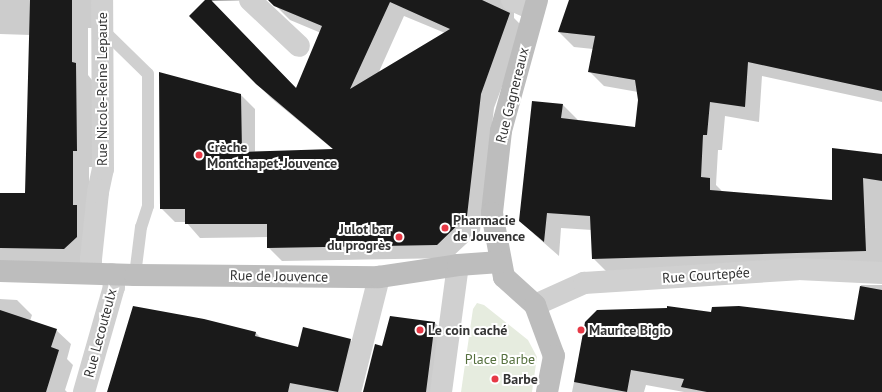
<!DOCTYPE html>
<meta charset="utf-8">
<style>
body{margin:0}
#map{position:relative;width:882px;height:392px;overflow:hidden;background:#fff;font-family:"PT Sans",sans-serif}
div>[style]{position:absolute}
.green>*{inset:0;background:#e6ecdf}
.shadow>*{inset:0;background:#0003}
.building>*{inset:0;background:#1a1a1a}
.lane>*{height:12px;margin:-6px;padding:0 6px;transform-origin:6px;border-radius:6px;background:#d0d0d0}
.street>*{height:22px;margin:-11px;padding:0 11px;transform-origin:11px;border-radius:11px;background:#d0d0d0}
.secondary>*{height:22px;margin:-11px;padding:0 11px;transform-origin:11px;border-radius:11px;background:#bdbdbd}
.dots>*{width:11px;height:11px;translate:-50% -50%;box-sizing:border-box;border:2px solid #fff;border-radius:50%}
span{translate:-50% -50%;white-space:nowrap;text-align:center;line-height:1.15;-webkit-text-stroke:4px #fff;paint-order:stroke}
.street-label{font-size:14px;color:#333}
.poi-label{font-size:14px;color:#333;font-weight:700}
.left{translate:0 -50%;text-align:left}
.right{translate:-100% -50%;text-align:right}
.park-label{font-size:14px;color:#56703f}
</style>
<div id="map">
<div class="green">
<i style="clip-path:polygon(477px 303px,484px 305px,528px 340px,537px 357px,532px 392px,461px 392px,473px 309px)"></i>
</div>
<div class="shadow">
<i style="clip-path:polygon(0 0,92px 0,92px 28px,88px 28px,88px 75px,92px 80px,93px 167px,89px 167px,89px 218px,80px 265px,0 263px,0 194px,26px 194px,30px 35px,0 34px)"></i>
<i style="clip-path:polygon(evenodd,206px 0,209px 0,297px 89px,321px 33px,290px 20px,270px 0,534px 0,514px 9px,514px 18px,524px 28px,494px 108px,480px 231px,451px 258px,282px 261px,268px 247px,268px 237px,200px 238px,186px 222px,175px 222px,161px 208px,241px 95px,255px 109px,255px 153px,334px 150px,271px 98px,190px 16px,206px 0,404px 16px,445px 33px,378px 74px,404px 16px)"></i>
<i style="clip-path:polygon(570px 0,882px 0,882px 102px,762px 76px,759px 122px,725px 116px,722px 150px,718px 150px,716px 185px,723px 192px,833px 201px,882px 155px,882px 274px,608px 273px,593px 258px,592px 230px,561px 228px,559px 256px,535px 235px,520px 220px,563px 105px,578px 120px,636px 128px,639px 100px,638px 92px,604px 86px,589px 71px,593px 49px,574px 47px,559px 32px)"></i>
<i style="clip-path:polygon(861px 285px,882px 285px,882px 392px,684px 392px,646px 385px,644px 392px,572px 392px,586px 322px,711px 313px,855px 321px)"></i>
<i style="clip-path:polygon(0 299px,17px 300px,32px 315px,30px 321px,56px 330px,71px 344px,67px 359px,73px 365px,65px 390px,67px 392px,0 392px)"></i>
<i style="clip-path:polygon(435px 323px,450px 338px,443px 392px,363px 392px,383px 347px)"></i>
<i style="clip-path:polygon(255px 332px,262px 339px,299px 348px,350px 340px,365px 354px,356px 392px,109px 392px)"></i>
</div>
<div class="building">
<i style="clip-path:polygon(30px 0,72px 0,72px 62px,76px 63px,77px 151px,73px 151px,73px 205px,77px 205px,77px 237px,64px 249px,0 248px,0 193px,25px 193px)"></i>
<i style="clip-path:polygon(evenodd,205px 0,211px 0,296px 88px,322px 26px,274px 6px,268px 0,482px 0,510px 13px,481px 94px,467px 216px,437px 245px,267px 248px,267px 224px,185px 224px,185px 209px,160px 209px,159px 72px,241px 94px,242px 152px,333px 149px,256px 84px,189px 16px,205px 0,390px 2px,450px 29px,350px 89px,390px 2px)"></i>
<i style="clip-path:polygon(569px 0,882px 0,882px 91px,748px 62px,745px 107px,710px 102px,707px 135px,703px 135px,701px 177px,710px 178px,710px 190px,832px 200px,832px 148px,882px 154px,882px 181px,863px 178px,866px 251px,592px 259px,590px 216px,547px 213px,544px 242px,519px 221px,532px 101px,563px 104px,561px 118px,635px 127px,638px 100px,635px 80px,588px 72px,595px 36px,558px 32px)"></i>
<i style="clip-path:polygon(860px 286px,882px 290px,882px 392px,707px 392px,681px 387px,684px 379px,631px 370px,627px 392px,574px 382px,585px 322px,597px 310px,667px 308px,667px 306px,711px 312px,712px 307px,739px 306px,854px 320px)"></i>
<i style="clip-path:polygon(133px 306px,204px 319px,256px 332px,255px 336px,298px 347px,303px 327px,351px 339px,338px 392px,290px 383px,288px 392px,107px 392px)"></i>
<i style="clip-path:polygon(0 310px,57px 329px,51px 347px,59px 350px,46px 392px,0 392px)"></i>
<i style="clip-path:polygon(390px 316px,435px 322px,426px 392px,363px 392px,375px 344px,382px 346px)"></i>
</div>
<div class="lane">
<i style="left:102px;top:29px;width:64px;rotate:44.4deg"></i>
<i style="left:148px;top:74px;width:132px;rotate:90deg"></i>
<i style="left:148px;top:206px;width:22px;rotate:108deg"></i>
<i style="left:141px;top:227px;width:48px;rotate:97.1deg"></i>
</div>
<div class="street">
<i style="left:250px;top:0;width:67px;rotate:43.2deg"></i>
<i style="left:512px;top:0;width:24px;rotate:24deg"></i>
<i style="left:91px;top:273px;width:14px;rotate:-90deg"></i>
<i style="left:91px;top:259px;width:67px;rotate:-84deg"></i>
<i style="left:98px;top:192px;width:24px;rotate:-78deg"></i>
<i style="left:103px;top:169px;width:169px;rotate:-90.3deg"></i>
<i style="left:535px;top:305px;width:54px;rotate:-24.2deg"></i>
<i style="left:584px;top:283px;width:214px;rotate:-3.7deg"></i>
<i style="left:798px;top:269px;width:84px;rotate:2.7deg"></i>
<i style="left:84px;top:392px;width:109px;rotate:-74.1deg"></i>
<i style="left:114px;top:287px;width:13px;rotate:-99deg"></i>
<i style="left:350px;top:392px;width:119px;rotate:-75.8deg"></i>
<i style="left:441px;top:392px;width:128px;rotate:-82.4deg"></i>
</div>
<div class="secondary">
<i style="left:537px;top:0;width:136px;rotate:105.4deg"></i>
<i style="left:501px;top:131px;width:82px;rotate:96.3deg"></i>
<i style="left:492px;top:213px;width:65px;rotate:79.4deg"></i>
<i style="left:504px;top:277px;width:42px;rotate:42.1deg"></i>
<i style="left:535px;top:305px;width:54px;rotate:69.6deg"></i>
<i style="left:554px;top:356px;width:37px;rotate:101deg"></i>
<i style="left:0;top:271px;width:135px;rotate:1.7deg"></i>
<i style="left:135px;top:275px;width:244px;rotate:0.5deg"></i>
<i style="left:379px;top:277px;width:80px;rotate:-8.6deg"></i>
<i style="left:458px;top:265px;width:42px;rotate:-4.1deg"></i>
</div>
<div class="dots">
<i style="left:199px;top:155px;background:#e63946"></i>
<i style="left:445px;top:228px;background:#e63946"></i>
<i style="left:399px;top:237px;background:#e63946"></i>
<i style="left:420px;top:330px;background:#e63946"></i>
<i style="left:581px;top:330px;background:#e63946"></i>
<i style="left:495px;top:379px;background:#e63946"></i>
</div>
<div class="street-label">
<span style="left:102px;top:89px;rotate:-90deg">Rue Nicole-Reine Lepaute</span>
<span style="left:512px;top:95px;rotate:-76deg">Rue Gagnereaux</span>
<span style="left:706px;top:275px;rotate:-4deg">Rue Courtepée</span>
<span style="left:279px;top:276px;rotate:1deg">Rue de Jouvence</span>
<span style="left:100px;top:333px;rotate:-75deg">Rue Lecouteulx</span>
</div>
<div class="poi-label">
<span class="left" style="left:207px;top:155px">Crèche<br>Montchapet-Jouvence</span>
<span class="left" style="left:453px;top:228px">Pharmacie<br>de Jouvence</span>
<span class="right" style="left:391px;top:237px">Julot bar<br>du progrès</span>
<span class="left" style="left:428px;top:330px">Le coin caché</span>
<span class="left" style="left:589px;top:330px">Maurice Bigio</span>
<span class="left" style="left:503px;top:379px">Barbe</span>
</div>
<div class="park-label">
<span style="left:500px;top:359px">Place Barbe</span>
</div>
</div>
